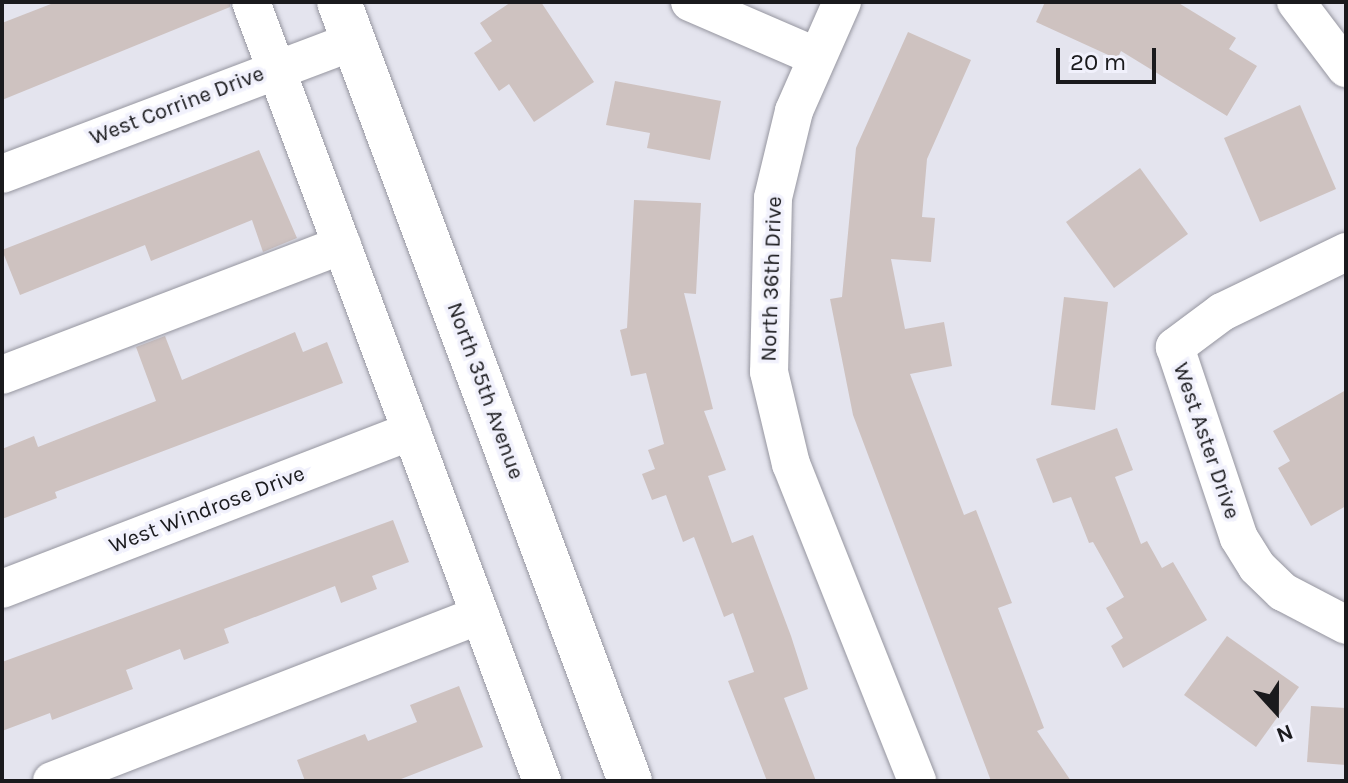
<!DOCTYPE html>
<style>
body{margin:0}
#map{position:relative;width:1348px;height:783px;overflow:hidden;background:#e4e4ee;font-family:Karla,sans-serif}
div>[style]{position:absolute}
.building>*{inset:0;background:#cec2c0}
.roads{filter:drop-shadow(0 0 2px #9696a0) drop-shadow(0 0 2px #9696a0)}
.minor>*{height:38px;margin:-19px;padding:0 19px;transform-origin:19px;border-radius:19px;background:#fff}
.major>*{height:44px;margin:-22px;padding:0 22px;transform-origin:22px;border-radius:22px;background:#fff}
span{translate:-50% -50%;white-space:nowrap;text-align:center;line-height:1.15;-webkit-text-stroke:7px #f1f1fc;paint-order:stroke}
.street-label{font-size:22px;color:#1a1a1d}
.frame{position:absolute;inset:0;border:4px solid #1a1a1d;pointer-events:none}
.north{position:absolute;left:1236px;top:671px;width:80px;height:80px;-webkit-text-stroke:6px #f1f1fc;paint-order:stroke;rotate:159deg;font-size:22px;font-weight:700;line-height:32px;text-align:center;color:#1a1a1d}
.north::after{content:'';display:block;margin:auto;width:28px;height:36px;background:#1a1a1d;clip-path:polygon(50% 0,100% 100%,50% 72%,0 100%)}
.scale{position:absolute;left:1056px;top:48px;width:100px;height:36px;box-sizing:border-box;border:4px solid #1a1a1d;border-top:0;padding-left:10px;font-size:24px;line-height:28px;white-space:nowrap;color:#1a1a1d;-webkit-text-stroke:6px #f1f1fc;paint-order:stroke}
</style>
<div id="map">
<div class="building">
<i style="clip-path:polygon(56px 2px,230px 2px,230px 7px,2px 100px,2px 23px)"></i>
<i style="clip-path:polygon(511px 2px,541px 2px,594px 82px,534px 122px,509px 84px,499px 91px,474px 53px,492px 41px,480px 23px)"></i>
<i style="clip-path:polygon(1045px 2px,1177px 2px,1236px 38px,1229px 49px,1257px 66px,1227px 116px,1121px 51px,1117px 59px,1036px 22px)"></i>
<i style="clip-path:polygon(908px 32px,971px 60px,927px 159px,922px 217px,935px 218px,931px 262px,891px 259px,905px 329px,944px 322px,952px 366px,910px 374px,964px 515px,976px 510px,1012px 603px,998px 608px,1044px 728px,1037px 731px,1071px 781px,991px 781px,853px 415px,830px 299px,842px 297px,856px 148px)"></i>
<i style="clip-path:polygon(615px 81px,721px 101px,710px 160px,647px 148px,650px 133px,606px 125px)"></i>
<i style="clip-path:polygon(1300px 105px,1336px 189px,1260px 222px,1224px 138px)"></i>
<i style="clip-path:polygon(259px 150px,297px 238px,263px 252px,252px 220px,151px 261px,145px 245px,20px 295px,2px 250px)"></i>
<i style="clip-path:polygon(1140px 168px,1188px 234px,1114px 288px,1066px 222px)"></i>
<i style="clip-path:polygon(634px 200px,701px 203px,696px 294px,684px 293px,713px 409px,704px 411px,726px 470px,708px 476px,732px 543px,753px 535px,791px 636px,808px 689px,784px 698px,816px 781px,767px 781px,728px 681px,754px 672px,733px 613px,724px 617px,694px 537px,683px 542px,666px 495px,652px 500px,642px 474px,655px 469px,648px 450px,664px 444px,646px 373px,631px 376px,620px 330px,627px 328px)"></i>
<i style="clip-path:polygon(1064px 297px,1108px 302px,1095px 410px,1051px 405px)"></i>
<i style="clip-path:polygon(295px 332px,303px 352px,327px 342px,343px 383px,55px 492px,57px 498px,2px 519px,2px 449px,34px 436px,38px 447px,156px 401px,136px 347px,165px 336px,182px 380px)"></i>
<i style="clip-path:polygon(1346px 390px,1346px 506px,1311px 526px,1278px 468px,1290px 461px,1273px 431px)"></i>
<i style="clip-path:polygon(1117px 428px,1133px 470px,1115px 477px,1141px 544px,1147px 541px,1162px 568px,1173px 562px,1207px 620px,1123px 668px,1111px 646px,1123px 638px,1106px 608px,1124px 597px,1093px 542px,1089px 543px,1071px 497px,1053px 503px,1036px 459px)"></i>
<i style="clip-path:polygon(393px 520px,409px 562px,372px 576px,377px 589px,341px 603px,335px 586px,224px 629px,229px 643px,184px 660px,180px 649px,126px 670px,133px 689px,52px 720px,50px 713px,2px 731px,2px 662px)"></i>
<i style="clip-path:polygon(1227px 636px,1299px 687px,1256px 747px,1184px 695px)"></i>
<i style="clip-path:polygon(459px 686px,483px 747px,396px 781px,305px 781px,297px 760px,365px 734px,368px 741px,417px 722px,410px 705px)"></i>
<i style="clip-path:polygon(1311px 706px,1346px 708px,1346px 765px,1307px 762px)"></i>
</div>
<div class="roads">
<div class="minor">
<i style="left:251px;top:2px;width:832px;rotate:69.52deg"></i>
<i style="left:690px;top:2px;width:138px;rotate:23.4deg"></i>
<i style="left:842px;top:2px;width:119px;rotate:113.8deg"></i>
<i style="left:794px;top:111px;width:89px;rotate:103.6deg"></i>
<i style="left:773px;top:198px;width:174px;rotate:91.3deg"></i>
<i style="left:769px;top:372px;width:95px;rotate:76.6deg"></i>
<i style="left:791px;top:464px;width:341px;rotate:68.3deg"></i>
<i style="left:1296px;top:2px;width:83px;rotate:52.9deg"></i>
<i style="left:2px;top:174px;width:376px;rotate:-20.7deg"></i>
<i style="left:1346px;top:252px;width:138px;rotate:154.2deg"></i>
<i style="left:1222px;top:312px;width:59px;rotate:143.3deg"></i>
<i style="left:1175px;top:347px;width:201px;rotate:71.5deg"></i>
<i style="left:1239px;top:538px;width:34px;rotate:58deg"></i>
<i style="left:1257px;top:567px;width:36px;rotate:44deg"></i>
<i style="left:1283px;top:592px;width:71px;rotate:27.6deg"></i>
<i style="left:2px;top:375px;width:364px;rotate:-20.9deg"></i>
<i style="left:2px;top:589px;width:439px;rotate:-21.1deg"></i>
<i style="left:52px;top:781px;width:459px;rotate:-21.2deg"></i>
</div>
<div class="major">
<i style="left:339px;top:2px;width:832px;rotate:69.52deg"></i>
</div>
</div>
<div class="street-label">
<span style="left:177px;top:106px;rotate:-21deg">West Corrine Drive</span>
<span style="left:772px;top:279px;rotate:-88deg">North 36th Drive</span>
<span style="left:485px;top:391px;rotate:70deg">North 35th Avenue</span>
<span style="left:1206px;top:441px;rotate:71deg">West Aster Drive</span>
<span style="left:207px;top:510px;rotate:-21deg">West Windrose Drive</span>
</div>
<div class="frame"></div>
<div class="north">N</div>
<div class="scale">20 m</div>
</div>
